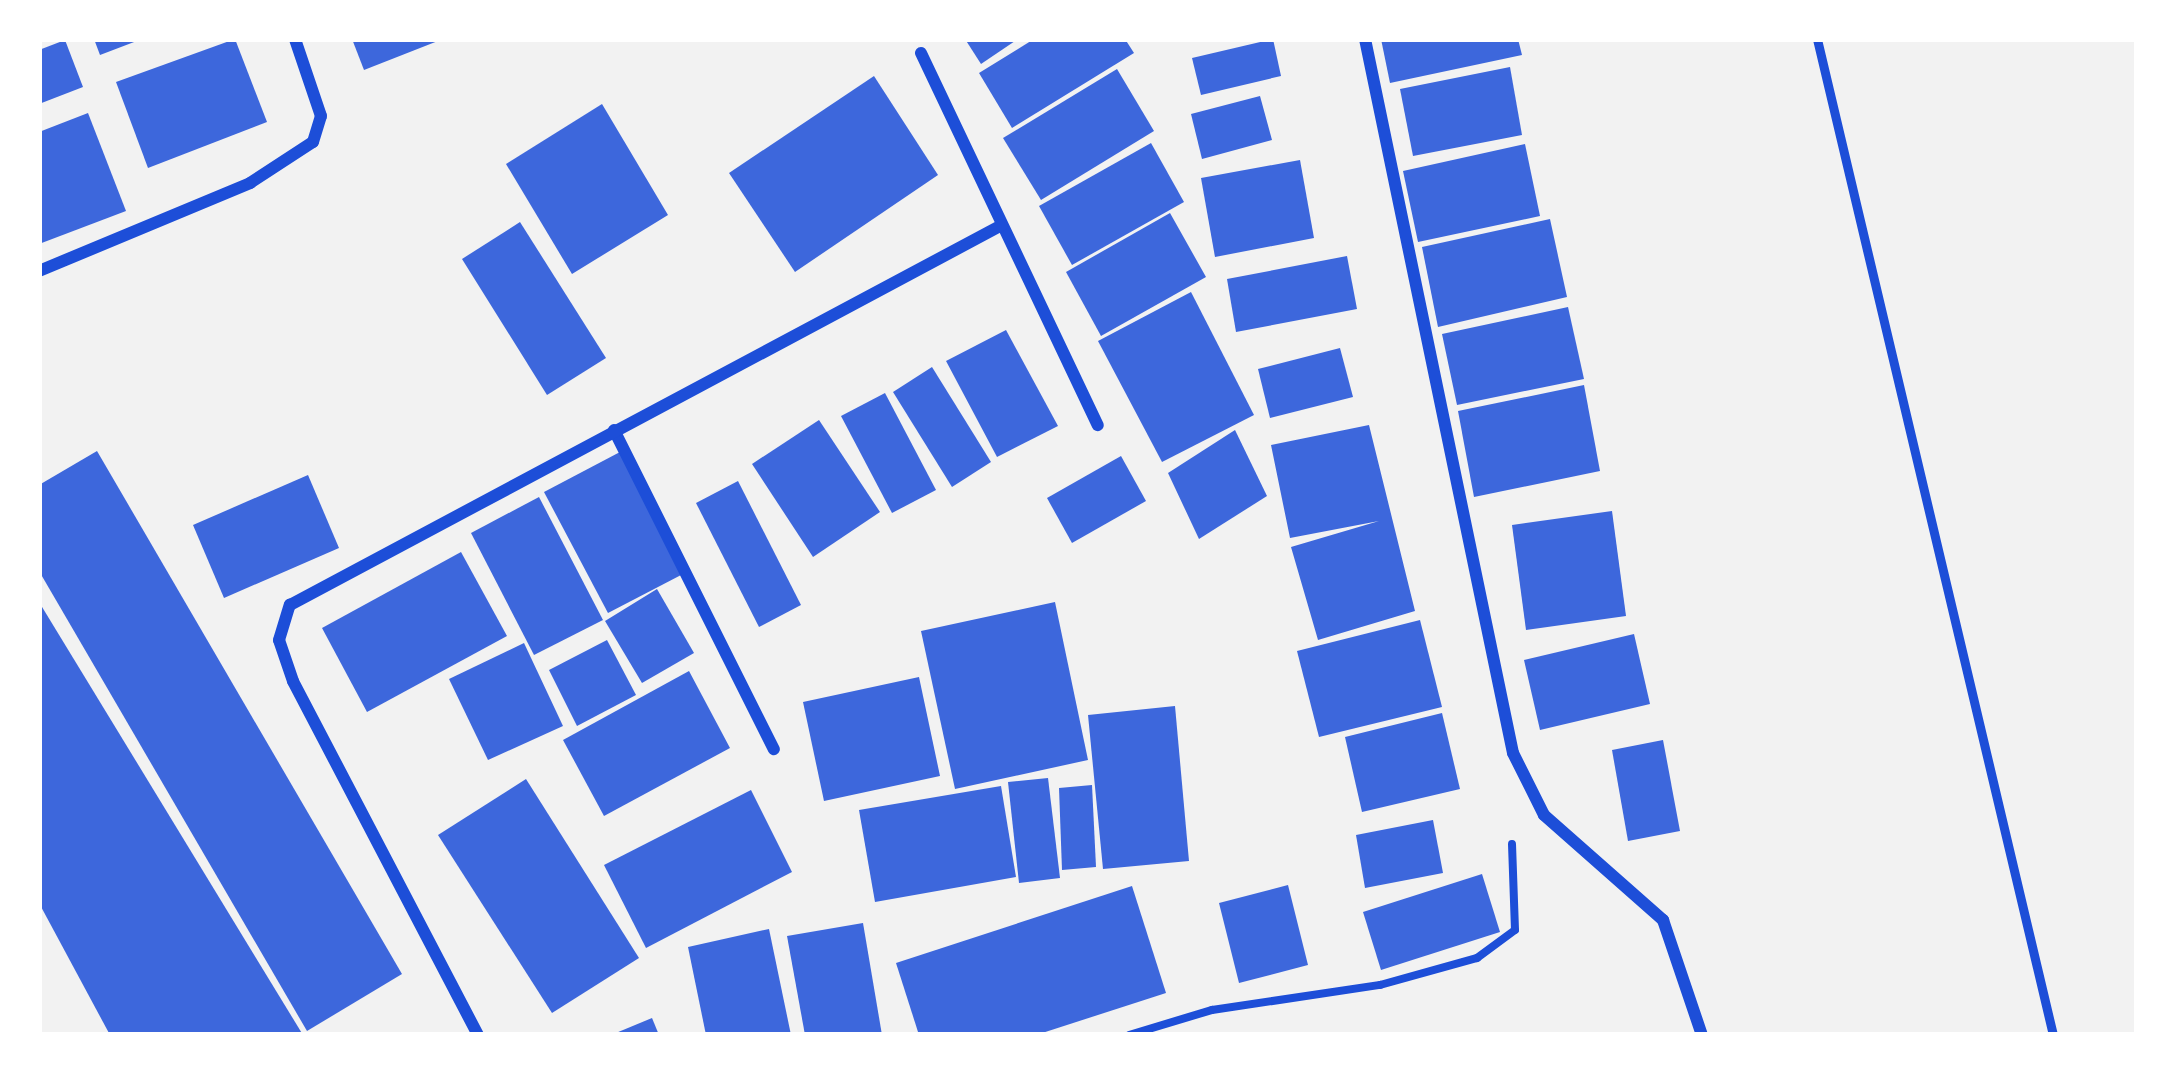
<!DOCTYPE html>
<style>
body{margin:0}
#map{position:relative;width:2176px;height:1074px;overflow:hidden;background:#f2f2f2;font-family:"PT Sans",sans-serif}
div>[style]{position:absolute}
.building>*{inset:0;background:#3d67dc}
.path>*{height:8px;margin:-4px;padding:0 4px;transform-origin:4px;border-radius:4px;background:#1d4ed8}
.service>*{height:9px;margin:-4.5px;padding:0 4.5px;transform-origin:4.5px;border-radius:4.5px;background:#1d4ed8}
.minor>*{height:12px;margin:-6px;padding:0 6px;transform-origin:6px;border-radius:6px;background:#1d4ed8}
span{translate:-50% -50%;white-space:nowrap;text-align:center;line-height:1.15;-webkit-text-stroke:12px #fff;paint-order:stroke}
.frame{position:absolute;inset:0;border:42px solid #fff;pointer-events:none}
</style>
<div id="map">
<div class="building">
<i style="clip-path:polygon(94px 39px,142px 39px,100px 55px)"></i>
<i style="clip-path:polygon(235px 39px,267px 122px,148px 168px,116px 82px)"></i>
<i style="clip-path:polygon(352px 39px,443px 39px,364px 70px)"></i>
<i style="clip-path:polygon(965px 39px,1018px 39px,981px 64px)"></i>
<i style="clip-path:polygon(1034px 39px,1125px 39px,1134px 53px,1012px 128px,979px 73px)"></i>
<i style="clip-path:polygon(1273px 39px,1281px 76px,1201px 95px,1192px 58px)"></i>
<i style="clip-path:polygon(1381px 39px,1518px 39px,1522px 55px,1390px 83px)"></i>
<i style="clip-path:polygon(65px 40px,83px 87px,39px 104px,39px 50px)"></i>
<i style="clip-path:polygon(1510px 67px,1522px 135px,1413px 156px,1400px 89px)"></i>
<i style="clip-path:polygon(1117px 69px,1154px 131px,1041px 200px,1003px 138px)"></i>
<i style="clip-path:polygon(874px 76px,938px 175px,795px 272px,729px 173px)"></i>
<i style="clip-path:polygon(1260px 96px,1272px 140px,1202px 159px,1191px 114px)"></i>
<i style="clip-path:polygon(602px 104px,668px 215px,572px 274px,506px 164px)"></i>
<i style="clip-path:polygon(88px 113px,126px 211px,39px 244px,39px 132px)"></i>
<i style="clip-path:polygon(1151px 143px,1184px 202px,1072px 265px,1039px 206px)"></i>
<i style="clip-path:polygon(1525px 144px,1540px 216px,1418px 242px,1403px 171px)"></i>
<i style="clip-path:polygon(1300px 160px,1314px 238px,1215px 257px,1201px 178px)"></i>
<i style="clip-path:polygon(1170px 213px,1206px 277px,1101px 336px,1066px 272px)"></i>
<i style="clip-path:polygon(1550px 219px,1567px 297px,1438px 327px,1422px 247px)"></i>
<i style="clip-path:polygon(520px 222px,606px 358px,547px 395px,462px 259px)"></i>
<i style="clip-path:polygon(1347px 256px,1357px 309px,1236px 332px,1227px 279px)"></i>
<i style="clip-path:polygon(1191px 292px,1254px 415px,1162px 462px,1098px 341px)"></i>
<i style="clip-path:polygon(1568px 307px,1584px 379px,1457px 405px,1442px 334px)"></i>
<i style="clip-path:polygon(1006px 330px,1058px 426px,997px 457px,946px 361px)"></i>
<i style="clip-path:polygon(1340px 348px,1353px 397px,1270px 418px,1258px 369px)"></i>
<i style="clip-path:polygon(932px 367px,991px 462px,952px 487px,893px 392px)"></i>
<i style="clip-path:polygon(1584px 385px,1600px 471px,1474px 497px,1458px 411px)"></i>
<i style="clip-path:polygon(885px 393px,936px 490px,892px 513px,841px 416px)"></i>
<i style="clip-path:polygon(819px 420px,880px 512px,813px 557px,752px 464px)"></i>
<i style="clip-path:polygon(1369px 425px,1415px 611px,1318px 640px,1291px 547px,1379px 521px,1290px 538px,1271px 445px)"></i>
<i style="clip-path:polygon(1235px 430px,1267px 496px,1199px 539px,1168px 473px)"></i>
<i style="clip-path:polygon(97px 451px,402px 974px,307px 1031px,39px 571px,39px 485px)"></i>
<i style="clip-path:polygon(620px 452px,683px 574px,608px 613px,544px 492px)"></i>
<i style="clip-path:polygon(1121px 456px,1146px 501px,1072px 543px,1047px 498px)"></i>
<i style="clip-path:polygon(308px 475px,339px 548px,224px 598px,193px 525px)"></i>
<i style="clip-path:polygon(738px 481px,801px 605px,759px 627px,696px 503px)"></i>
<i style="clip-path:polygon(539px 497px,603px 620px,534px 655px,471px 533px)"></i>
<i style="clip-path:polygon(1612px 511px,1626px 616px,1526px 630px,1512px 525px)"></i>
<i style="clip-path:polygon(461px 552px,507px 636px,367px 712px,322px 628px)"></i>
<i style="clip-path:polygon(657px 589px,694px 653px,642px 683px,605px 621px)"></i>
<i style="clip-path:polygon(39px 602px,303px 1035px,110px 1035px,39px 903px)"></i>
<i style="clip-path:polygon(1055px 602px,1088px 760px,955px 789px,921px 631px)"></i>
<i style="clip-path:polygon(1420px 620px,1442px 707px,1319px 737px,1297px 651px)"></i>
<i style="clip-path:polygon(1634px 634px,1650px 704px,1540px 730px,1524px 660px)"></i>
<i style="clip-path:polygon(607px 640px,636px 695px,577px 726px,549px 670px)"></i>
<i style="clip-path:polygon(524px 643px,563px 726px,488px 760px,449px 679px)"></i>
<i style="clip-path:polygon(689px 671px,730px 748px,604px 816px,563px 740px)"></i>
<i style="clip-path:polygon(919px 677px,940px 776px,824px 801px,803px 702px)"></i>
<i style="clip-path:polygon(1175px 706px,1189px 861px,1103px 869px,1088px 715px)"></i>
<i style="clip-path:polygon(1442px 713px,1460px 789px,1362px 812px,1345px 737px)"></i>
<i style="clip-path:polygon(1663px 740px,1680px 831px,1628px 841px,1612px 750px)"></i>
<i style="clip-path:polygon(1048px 778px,1060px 878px,1019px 883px,1008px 782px)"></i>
<i style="clip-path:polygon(526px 779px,639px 958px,552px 1013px,438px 835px)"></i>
<i style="clip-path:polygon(1092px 785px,1096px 867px,1062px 870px,1059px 788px)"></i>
<i style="clip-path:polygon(1001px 786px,1016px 877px,875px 902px,859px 810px)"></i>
<i style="clip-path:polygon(751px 790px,792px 872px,646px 948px,604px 865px)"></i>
<i style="clip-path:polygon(1433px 820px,1443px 873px,1365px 888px,1356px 835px)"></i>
<i style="clip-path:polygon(1482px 874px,1500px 932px,1381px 970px,1363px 912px)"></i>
<i style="clip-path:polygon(1288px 885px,1308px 965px,1239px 983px,1219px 903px)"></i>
<i style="clip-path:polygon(1132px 886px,1166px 993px,1036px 1035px,919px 1035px,896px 963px)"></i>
<i style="clip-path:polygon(863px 923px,882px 1035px,805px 1035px,787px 936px)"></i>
<i style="clip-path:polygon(769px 929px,791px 1035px,706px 1035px,688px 947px)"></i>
<i style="clip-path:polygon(652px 1018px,659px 1035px,611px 1035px)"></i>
</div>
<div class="path">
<i style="left:1129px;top:1035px;width:87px;rotate:-16.8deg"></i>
<i style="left:1212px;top:1010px;width:170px;rotate:-8.5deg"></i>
<i style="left:1380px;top:985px;width:101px;rotate:-15.6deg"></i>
<i style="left:1477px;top:958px;width:47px;rotate:-36.4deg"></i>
<i style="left:1515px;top:930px;width:86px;rotate:-92deg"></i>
</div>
<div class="service">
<i style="left:1817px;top:39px;width:1024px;rotate:76.67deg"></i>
</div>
<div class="minor">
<i style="left:1365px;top:39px;width:729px;rotate:78.29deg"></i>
<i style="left:1513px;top:753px;width:69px;rotate:63.4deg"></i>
<i style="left:1544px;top:815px;width:159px;rotate:41.4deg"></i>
<i style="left:1663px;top:920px;width:121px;rotate:71.3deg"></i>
<i style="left:921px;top:53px;width:412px;rotate:64.6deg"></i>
<i style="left:39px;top:271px;width:229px;rotate:-22.6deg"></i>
<i style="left:250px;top:183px;width:75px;rotate:-33.1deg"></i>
<i style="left:313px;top:142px;width:27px;rotate:-73deg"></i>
<i style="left:321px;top:116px;width:81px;rotate:-108.7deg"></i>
<i style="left:614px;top:430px;width:357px;rotate:63.4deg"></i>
<i style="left:478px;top:1035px;width:399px;rotate:-117.6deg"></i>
<i style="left:293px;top:681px;width:43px;rotate:-108.9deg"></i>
<i style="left:279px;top:640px;width:37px;rotate:-73deg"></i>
<i style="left:290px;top:605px;width:807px;rotate:-28.09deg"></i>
</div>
<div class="frame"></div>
</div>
